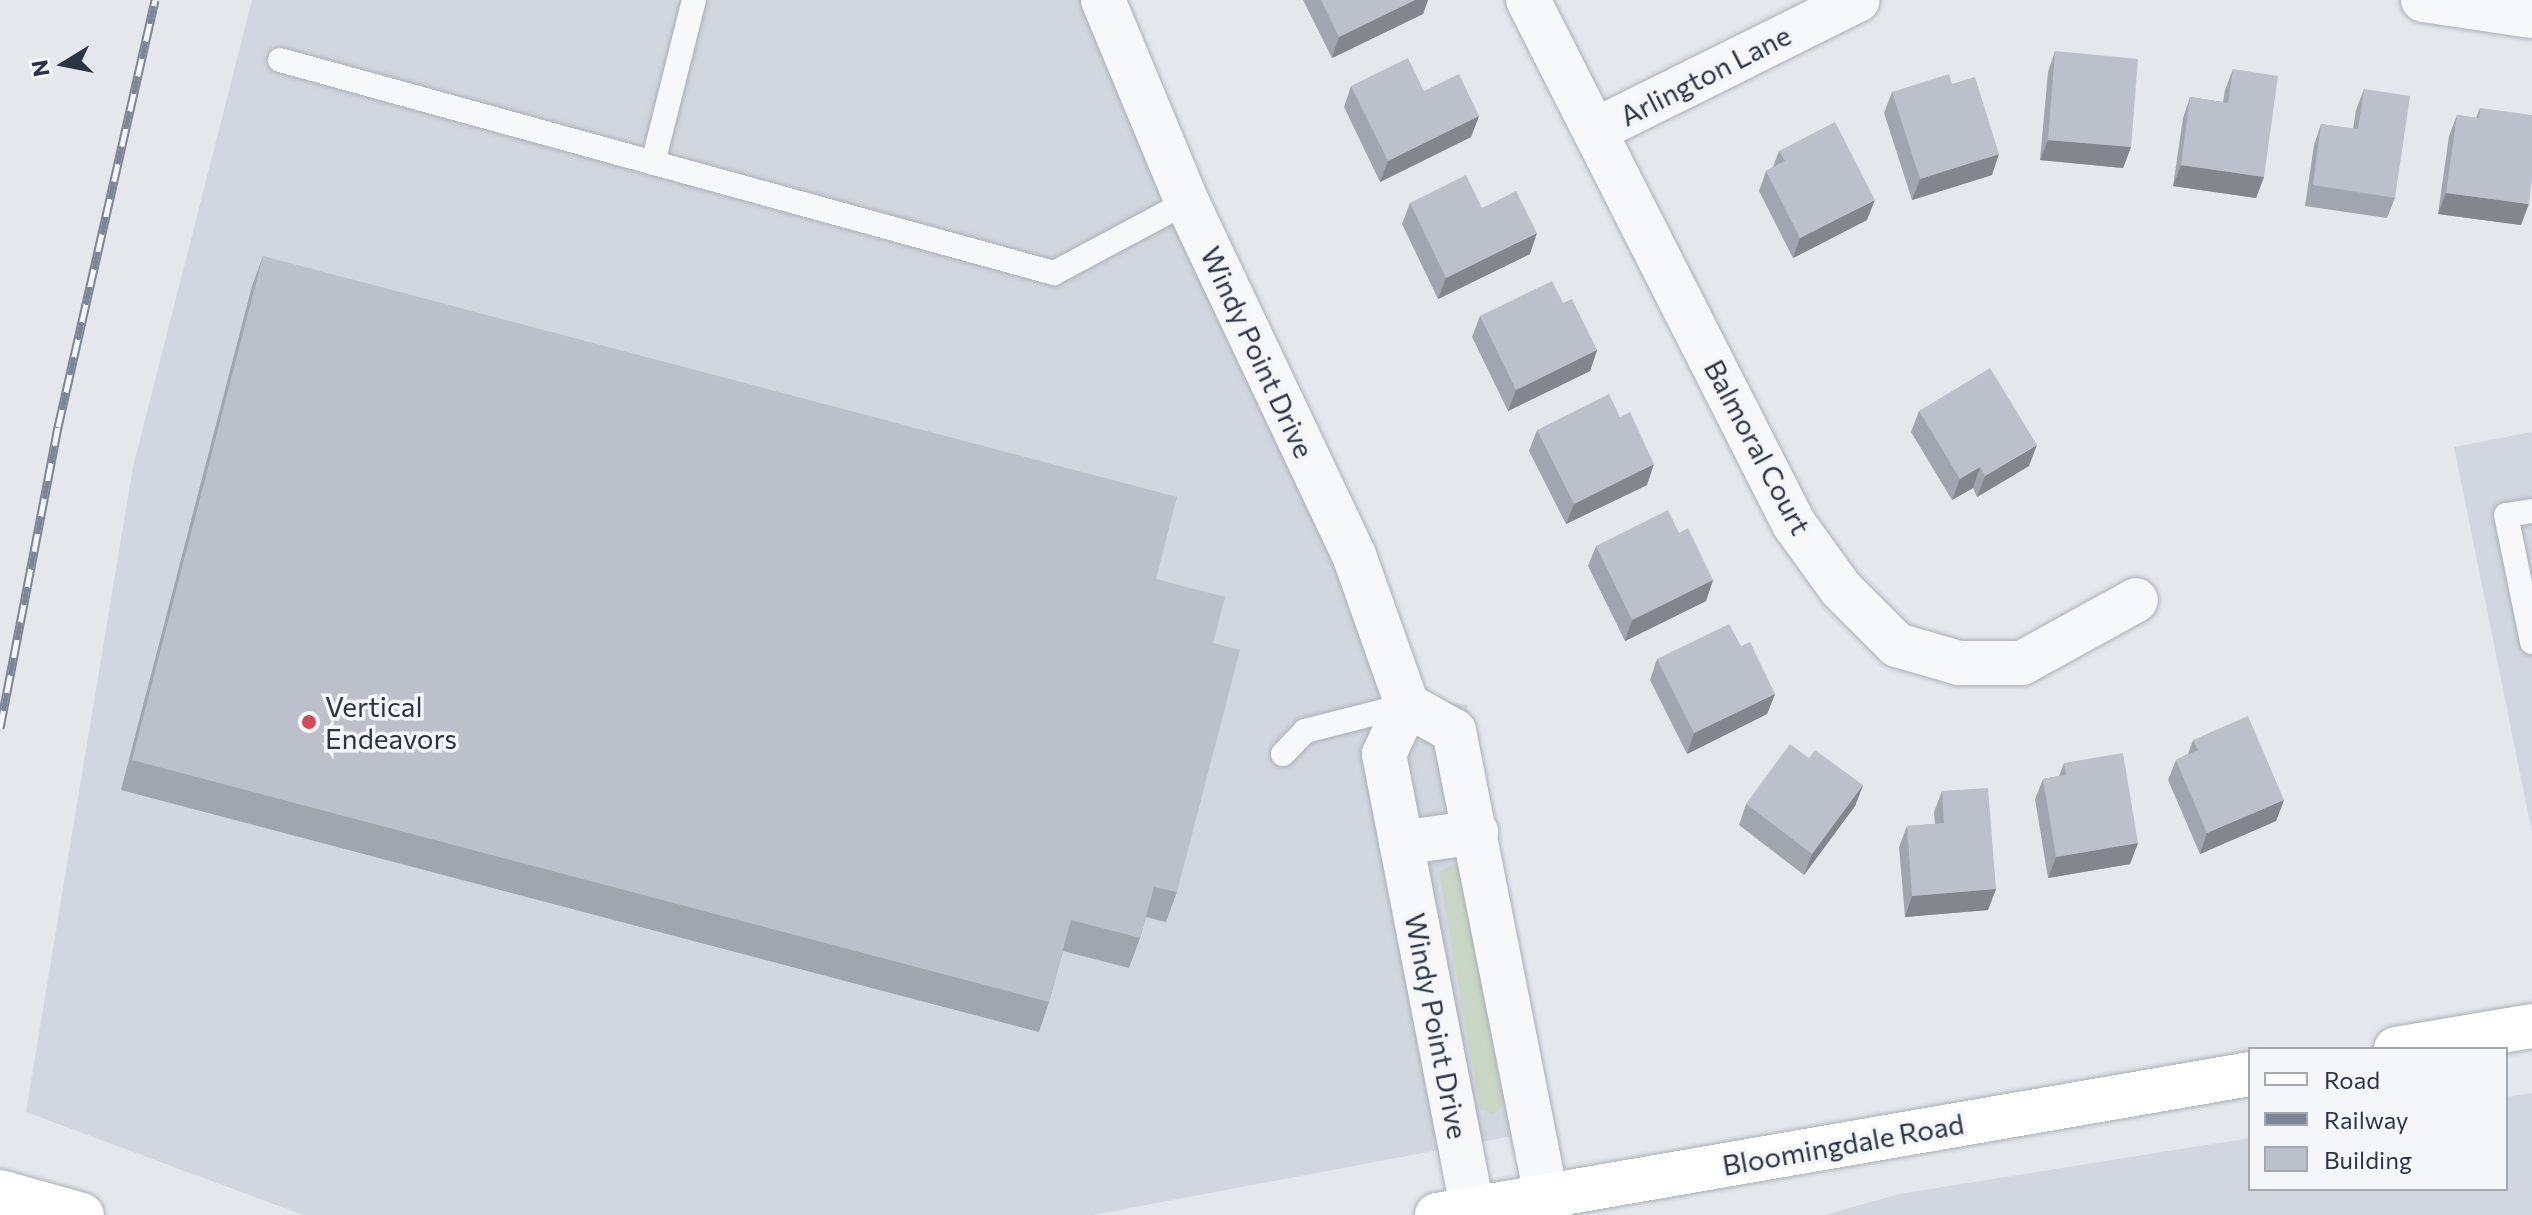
<!DOCTYPE html>
<style>
body{margin:0}
#map{position:relative;width:2532px;height:1215px;overflow:hidden;background:#e4e7ec;font-family:Commissioner,sans-serif}
div>[style]{position:absolute}
.built>*{inset:0;background:#d2d6de}
.green>*{inset:0;background:#c9d6c5}
.roads{filter:drop-shadow(0 0 2px #a9aeb7) drop-shadow(0 0 2px #a9aeb7)}
.lane>*{height:24px;margin:-12px;padding:0 12px;transform-origin:12px;border-radius:12px;background:#f7f8fa}
.street>*{height:44px;margin:-22px;padding:0 22px;transform-origin:22px;border-radius:22px;background:#f7f8fa}
.secondary>*{height:44px;margin:-22px;padding:0 22px;transform-origin:22px;border-radius:22px;background:#fff}
.rail>*{height:9px;margin-top:-4.5px;transform-origin:0;background:repeating-linear-gradient(90deg,#f4f6f9 0 18px,#7d8696 0 36px);box-sizing:border-box;border-block:2px solid #7d8696}
.wall>*{inset:0;background:#a1a5ae}
.shaded-wall>*{inset:0;background:#83868d}
.building>*{inset:0;background:#bbc0ca}
.dots>*{width:22px;height:22px;translate:-50% -50%;box-sizing:border-box;border:4px solid #f4f6f9;border-radius:50%}
span{translate:-50% -50%;white-space:nowrap;text-align:center;line-height:1.15;-webkit-text-stroke:7px #f4f6f9;paint-order:stroke}
.street-label{font-size:28px;color:#2b3445}
.poi-label{font-size:28px;color:#2b3445}
.left{translate:0 -50%;text-align:left}
.legend{position:absolute;left:2248px;top:1047px;width:260px;height:144px;box-sizing:border-box;background:#f4f6f9;border:2px solid #a4a8b1;margin:0;padding:10px 14px;list-style:none;font-size:24px;color:#2b3445}
.legend li{display:flex;align-items:center;gap:16px;height:40px}
.legend b{width:40px;border:2px solid #a4a8b1}
.north{position:absolute;left:24px;top:24px;width:80px;height:80px;-webkit-text-stroke:6px #f4f6f9;paint-order:stroke;rotate:260deg;font-size:22px;font-weight:700;line-height:32px;text-align:center;color:#2b3445}
.north::after{content:'';display:block;margin:auto;width:28px;height:36px;background:#2b3445;clip-path:polygon(50% 0,100% 100%,50% 72%,0 100%)}
</style>
<div id="map">
<div class="built">
<i style="clip-path:polygon(252px 0,1088px 0,1402px 694px,1467px 705px,1555px 1128px,1093px 1215px,303px 1215px,26px 1112px,133px 467px)"></i>
<i style="clip-path:polygon(2532px 432px,2532px 832px,2454px 447px)"></i>
<i style="clip-path:polygon(2532px 1093px,2532px 1215px,1825px 1215px,1899px 1194px,2250px 1138px,2250px 1189px,2506px 1189px,2506px 1097px)"></i>
</div>
<div class="green">
<i style="clip-path:polygon(1455px 863px,1462px 870px,1503px 1106px,1493px 1114px,1480px 1109px,1439px 872px)"></i>
</div>
<div class="roads">
<div class="lane">
<i style="left:280px;top:60px;width:803px;rotate:15.39deg"></i>
<i style="left:1054px;top:273px;width:151px;rotate:-28.1deg"></i>
<i style="left:653px;top:163px;width:168px;rotate:-75.9deg"></i>
<i style="left:2532px;top:511px;width:26px;rotate:171deg"></i>
<i style="left:2506px;top:515px;width:130px;rotate:78.4deg"></i>
<i style="left:1283px;top:754px;width:32px;rotate:-46deg"></i>
<i style="left:1305px;top:731px;width:105px;rotate:-14.3deg"></i>
</div>
<div class="street">
<i style="left:1103px;top:0;width:219px;rotate:67.4deg"></i>
<i style="left:1187px;top:202px;width:391px;rotate:64.7deg"></i>
<i style="left:1354px;top:555px;width:159px;rotate:70.5deg"></i>
<i style="left:1407px;top:705px;width:54px;rotate:115.1deg"></i>
<i style="left:1384px;top:754px;width:470px;rotate:79deg"></i>
<i style="left:1528px;top:0;width:588px;rotate:63.09deg"></i>
<i style="left:1794px;top:524px;width:80px;rotate:54.1deg"></i>
<i style="left:1841px;top:589px;width:79px;rotate:45deg"></i>
<i style="left:1897px;top:645px;width:65px;rotate:16.2deg"></i>
<i style="left:1959px;top:663px;width:63px"></i>
<i style="left:2022px;top:663px;width:130px;rotate:-28.9deg"></i>
<i style="left:2423px;top:0;width:110px;rotate:8.4deg"></i>
<i style="left:1596px;top:130px;width:292px;rotate:-26.4deg"></i>
<i style="left:1407px;top:705px;width:54px;rotate:29deg"></i>
<i style="left:1454px;top:731px;width:493px;rotate:78.8deg"></i>
<i style="left:1401px;top:843px;width:76px;rotate:-8.3deg"></i>
</div>
<div class="secondary">
<i style="left:2396px;top:1049px;width:138px;rotate:-9.6deg"></i>
<i style="left:0;top:1192px;width:85px;rotate:15.7deg"></i>
<i style="left:1437px;top:1215px;width:825px;rotate:-9.84deg"></i>
</div>
</div>
<div class="rail">
<i style="left:0;top:728px;width:307px;rotate:-79.1deg"></i>
<i style="left:58px;top:427px;width:438px;rotate:-77.2deg"></i>
</div>
<div class="wall">
<i style="clip-path:polygon(1303px 0,1428px 0,1423px 14px,1332px 58px)"></i>
<i style="clip-path:polygon(2055px 51px,2131px 147px,2123px 168px,2040px 160px,2048px 72px)"></i>
<i style="clip-path:polygon(2233px 69px,2264px 177px,2256px 198px,2173px 186px,2183px 118px,2190px 97px,2223px 102px,2225px 90px)"></i>
<i style="clip-path:polygon(1952px 84px,1992px 175px,1912px 200px,1884px 113px,1892px 92px)"></i>
<i style="clip-path:polygon(1351px 86px,1424px 91px,1479px 116px,1471px 137px,1380px 182px,1344px 107px)"></i>
<i style="clip-path:polygon(2364px 89px,2395px 198px,2387px 218px,2305px 206px,2314px 145px,2321px 124px,2353px 129px,2356px 110px)"></i>
<i style="clip-path:polygon(2480px 108px,2521px 225px,2438px 214px,2449px 136px,2457px 115px,2476px 118px)"></i>
<i style="clip-path:polygon(1779px 151px,1867px 220px,1793px 258px,1759px 191px,1766px 171px,1773px 167px)"></i>
<i style="clip-path:polygon(1410px 203px,1482px 208px,1530px 254px,1438px 299px,1402px 224px)"></i>
<i style="clip-path:polygon(263px 256px,1156px 579px,1213px 643px,1177px 892px,1166px 922px,1146px 917px,1140px 938px,1129px 968px,1063px 951px,1049px 1002px,1039px 1032px,121px 790px,252px 286px)"></i>
<i style="clip-path:polygon(1563px 303px,1597px 350px,1590px 371px,1508px 411px,1472px 337px,1480px 316px)"></i>
<i style="clip-path:polygon(1919px 411px,2029px 466px,1977px 497px,1973px 488px,1952px 500px,1911px 432px)"></i>
<i style="clip-path:polygon(1620px 417px,1647px 485px,1566px 524px,1529px 451px,1537px 430px)"></i>
<i style="clip-path:polygon(1679px 533px,1713px 580px,1706px 601px,1625px 641px,1588px 566px,1596px 546px)"></i>
<i style="clip-path:polygon(1741px 646px,1775px 694px,1767px 714px,1687px 754px,1650px 680px,1657px 659px)"></i>
<i style="clip-path:polygon(2193px 740px,2284px 800px,2276px 821px,2200px 854px,2168px 780px,2176px 760px,2188px 754px)"></i>
<i style="clip-path:polygon(1809px 758px,1863px 785px,1855px 806px,1804px 875px,1739px 825px,1746px 804px)"></i>
<i style="clip-path:polygon(2064px 763px,2138px 843px,2130px 864px,2048px 878px,2035px 799px,2043px 779px,2059px 776px)"></i>
<i style="clip-path:polygon(1942px 791px,1996px 889px,1988px 910px,1905px 917px,1899px 847px,1907px 826px,1935px 824px,1934px 812px)"></i>
</div>
<div class="shaded-wall">
<i style="clip-path:polygon(1415px 0,1428px 0,1423px 14px,1332px 58px,1339px 37px)"></i>
<i style="clip-path:polygon(1479px 116px,1471px 137px,1380px 182px,1388px 161px)"></i>
<i style="clip-path:polygon(2048px 140px,2131px 147px,2123px 168px,2040px 160px)"></i>
<i style="clip-path:polygon(1999px 154px,1992px 175px,1912px 200px,1920px 179px)"></i>
<i style="clip-path:polygon(2181px 165px,2264px 177px,2256px 198px,2173px 186px)"></i>
<i style="clip-path:polygon(2446px 193px,2529px 204px,2521px 225px,2438px 214px)"></i>
<i style="clip-path:polygon(1875px 200px,1867px 220px,1793px 258px,1800px 238px)"></i>
<i style="clip-path:polygon(1537px 233px,1530px 254px,1438px 299px,1446px 278px)"></i>
<i style="clip-path:polygon(1597px 350px,1590px 371px,1508px 411px,1516px 390px)"></i>
<i style="clip-path:polygon(2037px 445px,2029px 466px,1977px 497px,1985px 476px)"></i>
<i style="clip-path:polygon(1654px 464px,1647px 485px,1566px 524px,1574px 504px)"></i>
<i style="clip-path:polygon(1980px 467px,1973px 488px,1952px 500px,1960px 479px)"></i>
<i style="clip-path:polygon(1713px 580px,1706px 601px,1625px 641px,1632px 620px)"></i>
<i style="clip-path:polygon(1775px 694px,1767px 714px,1687px 754px,1694px 733px)"></i>
<i style="clip-path:polygon(1863px 785px,1855px 806px,1804px 875px,1812px 854px)"></i>
<i style="clip-path:polygon(2284px 800px,2276px 821px,2200px 854px,2207px 833px)"></i>
<i style="clip-path:polygon(2138px 843px,2130px 864px,2048px 878px,2056px 857px)"></i>
<i style="clip-path:polygon(1996px 889px,1988px 910px,1905px 917px,1912px 896px)"></i>
</div>
<div class="building">
<i style="clip-path:polygon(1321px 0,1415px 0,1339px 37px)"></i>
<i style="clip-path:polygon(2055px 51px,2138px 59px,2131px 147px,2048px 140px)"></i>
<i style="clip-path:polygon(1408px 58px,1424px 91px,1459px 74px,1479px 116px,1388px 161px,1351px 86px)"></i>
<i style="clip-path:polygon(2233px 69px,2278px 76px,2264px 177px,2181px 165px,2190px 97px,2228px 103px)"></i>
<i style="clip-path:polygon(1949px 74px,1952px 84px,1975px 77px,1999px 154px,1920px 179px,1892px 92px)"></i>
<i style="clip-path:polygon(2364px 89px,2410px 96px,2395px 198px,2313px 185px,2321px 124px,2358px 129px)"></i>
<i style="clip-path:polygon(2480px 108px,2532px 115px,2532px 178px,2529px 204px,2446px 193px,2457px 115px,2479px 118px)"></i>
<i style="clip-path:polygon(1835px 122px,1875px 200px,1800px 238px,1766px 171px,1785px 161px,1779px 151px)"></i>
<i style="clip-path:polygon(1466px 175px,1482px 208px,1516px 191px,1537px 233px,1446px 278px,1410px 203px)"></i>
<i style="clip-path:polygon(263px 256px,1177px 497px,1156px 579px,1225px 597px,1213px 643px,1240px 650px,1177px 892px,1154px 887px,1140px 938px,1071px 920px,1049px 1002px,132px 760px)"></i>
<i style="clip-path:polygon(1552px 281px,1563px 303px,1572px 299px,1597px 350px,1516px 390px,1480px 316px)"></i>
<i style="clip-path:polygon(1990px 368px,2037px 445px,1985px 476px,1980px 467px,1960px 479px,1919px 411px)"></i>
<i style="clip-path:polygon(1609px 394px,1620px 417px,1630px 412px,1654px 464px,1574px 504px,1537px 430px)"></i>
<i style="clip-path:polygon(1668px 510px,1679px 533px,1688px 528px,1713px 580px,1632px 620px,1596px 546px)"></i>
<i style="clip-path:polygon(1729px 624px,1741px 646px,1750px 642px,1775px 694px,1694px 733px,1657px 659px)"></i>
<i style="clip-path:polygon(2248px 716px,2284px 800px,2207px 833px,2176px 760px,2198px 750px,2193px 740px)"></i>
<i style="clip-path:polygon(1790px 744px,1809px 758px,1815px 750px,1863px 785px,1812px 854px,1746px 804px)"></i>
<i style="clip-path:polygon(2123px 753px,2138px 843px,2056px 857px,2043px 779px,2066px 775px,2064px 763px)"></i>
<i style="clip-path:polygon(1988px 788px,1996px 889px,1912px 896px,1907px 826px,1944px 823px,1942px 791px)"></i>
</div>
<div class="dots">
<i style="left:309px;top:722px;background:#d1495b"></i>
</div>
<div class="street-label">
<span style="left:1705px;top:75px;rotate:-27deg">Arlington Lane</span>
<span style="left:1258px;top:352px;rotate:65deg">Windy Point Drive</span>
<span style="left:1758px;top:447px;rotate:62deg">Balmoral Court</span>
<span style="left:1437px;top:1026px;rotate:79deg">Windy Point Drive</span>
<span style="left:1843px;top:1144px;rotate:-10deg">Bloomingdale Road</span>
</div>
<div class="poi-label">
<span class="left" style="left:325px;top:722px">Vertical<br>Endeavors</span>
</div>
<ul class="legend">
<li><b style="height:10px;background:#fff"></b>Road</li>
<li><b style="height:10px;background:#7d8696"></b>Railway</li>
<li><b style="height:22px;background:#bbc0ca"></b>Building</li>
</ul>
<div class="north">N</div>
</div>
